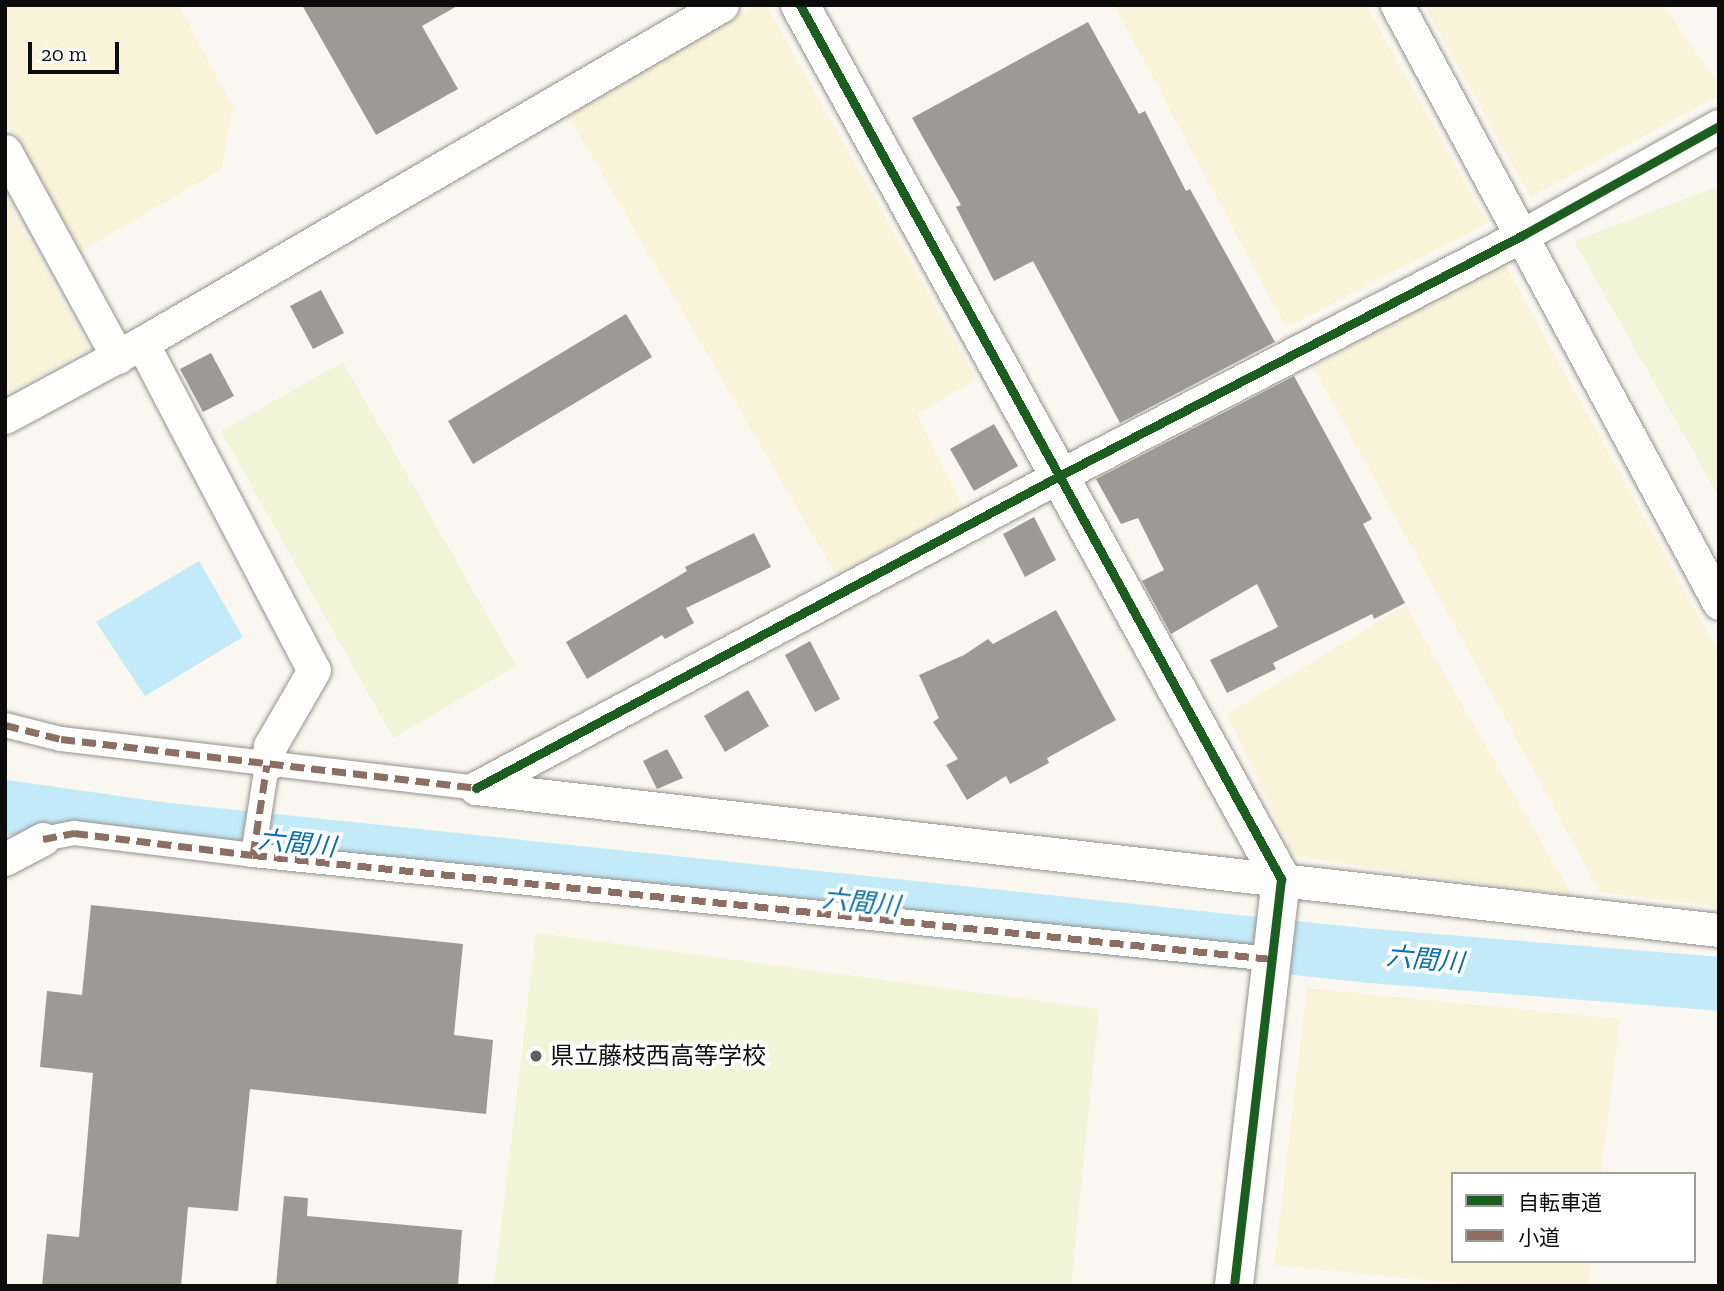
<!DOCTYPE html>
<meta charset="utf-8">
<style>
body{margin:0}
#map{position:relative;width:1724px;height:1291px;overflow:hidden;background:#faf7f0;font-family:"Zilla Slab","Noto Sans JP",serif}
div>[style]{position:absolute}
.farmland>*{inset:0;background:#f9f3da}
.pitch>*{inset:0;background:#f0f5d8}
.water>*{inset:0;background:#c2eaf8}
.river>*{height:54px;margin:-27px;padding:0 27px;transform-origin:27px;border-radius:27px;background:#c2eaf8}
.building>*{inset:0;background:#9d9a96}
.roads{filter:drop-shadow(0 0 2px #93928f) drop-shadow(0 0 2px #93928f)}
.pedestrian>*{height:24px;margin:-12px;padding:0 12px;transform-origin:12px;border-radius:12px;background:#fefefd}
.minor>*{height:33px;margin:-16.5px;padding:0 16.5px;transform-origin:16.5px;border-radius:16.5px;background:#fefefd}
.tertiary>*{height:38px;margin:-19px;padding:0 19px;transform-origin:19px;border-radius:19px;background:#fefefd}
.quiet>*{height:7px;margin-top:-3.5px;transform-origin:0;background:repeating-linear-gradient(90deg,#8d6e63 0 14px,transparent 0 21px)}
.cycleway>*{height:9px;margin:-4.5px;padding:0 4.5px;transform-origin:4.5px;border-radius:4.5px;background:#1b5e20}
.dots>*{width:19px;height:19px;translate:-50% -50%;box-sizing:border-box;border:4px solid #fff;border-radius:50%}
span{translate:-50% -50%;white-space:nowrap;text-align:center;line-height:1.15;-webkit-text-stroke:7px #fff;paint-order:stroke}
.poi-label{font-size:24px;color:#0c0c0c}
.left{translate:0 -50%;text-align:left}
.water-label{font-size:26px;color:#0b70a8;font-style:italic}
.frame{position:absolute;inset:0;border:7px solid #0c0c0c;pointer-events:none}
.legend{position:absolute;left:1451px;top:1172px;width:245px;height:91px;box-sizing:border-box;background:#fff;border:2px solid #9e9e9e;margin:0;padding:9px 12px;list-style:none;font-size:21px;color:#0c0c0c}
.legend li{display:flex;align-items:center;gap:14px;height:35px}
.legend b{width:35px;border:2px solid #9e9e9e}
.scale{position:absolute;left:28px;top:42px;width:91px;height:32px;box-sizing:border-box;border:4px solid #0c0c0c;border-top:0;padding-left:9px;font-size:21px;line-height:24px;white-space:nowrap;color:#0c0c0c;-webkit-text-stroke:5px #fff;paint-order:stroke}
</style>
<div id="map">
<div class="farmland">
<i style="clip-path:polygon(5px 5px,179px 5px,233px 107px,222px 169px,79px 253px,5px 121px)"></i>
<i style="clip-path:polygon(756px 5px,766px 5px,977px 380px,917px 414px,963px 507px,836px 575px,568px 116px)"></i>
<i style="clip-path:polygon(1114px 5px,1366px 5px,1488px 223px,1286px 328px)"></i>
<i style="clip-path:polygon(1424px 5px,1663px 5px,1719px 84px,1719px 96px,1530px 197px)"></i>
<i style="clip-path:polygon(5px 196px,89px 349px,5px 394px)"></i>
<i style="clip-path:polygon(1503px 261px,1719px 653px,1719px 907px,1600px 892px,1313px 367px)"></i>
<i style="clip-path:polygon(1405px 605px,1573px 897px,1293px 856px,1227px 714px)"></i>
<i style="clip-path:polygon(1307px 988px,1620px 1019px,1601px 1174px,1453px 1174px,1453px 1261px,1591px 1261px,1588px 1286px,1483px 1286px,1274px 1265px)"></i>
</div>
<div class="pitch">
<i style="clip-path:polygon(1719px 186px,1719px 497px,1574px 241px)"></i>
<i style="clip-path:polygon(343px 362px,516px 666px,393px 738px,221px 431px)"></i>
<i style="clip-path:polygon(536px 933px,1099px 1009px,1071px 1286px,494px 1286px)"></i>
</div>
<div class="water">
<i style="clip-path:polygon(199px 561px,243px 637px,145px 696px,96px 622px)"></i>
</div>
<div class="river">
<i style="left:5px;top:807px;width:156px;rotate:8.1deg"></i>
<i style="left:159px;top:829px;width:1220px;rotate:5.98deg"></i>
<i style="left:1372px;top:956px;width:348px;rotate:4.6deg"></i>
</div>
<div class="building">
<i style="clip-path:polygon(302px 5px,459px 5px,422px 26px,458px 89px,376px 135px)"></i>
<i style="clip-path:polygon(1088px 22px,1139px 114px,1145px 111px,1186px 191px,1190px 189px,1275px 342px,1120px 423px,1033px 261px,994px 281px,956px 207px,961px 205px,912px 118px)"></i>
<i style="clip-path:polygon(321px 290px,344px 333px,313px 349px,290px 306px)"></i>
<i style="clip-path:polygon(626px 314px,652px 357px,473px 464px,448px 421px)"></i>
<i style="clip-path:polygon(211px 353px,234px 396px,203px 412px,180px 369px)"></i>
<i style="clip-path:polygon(1294px 376px,1372px 519px,1363px 524px,1405px 603px,1374px 619px,1372px 614px,1273px 663px,1276px 669px,1227px 693px,1210px 660px,1278px 627px,1257px 584px,1171px 634px,1142px 581px,1164px 570px,1138px 518px,1121px 524px,1096px 479px)"></i>
<i style="clip-path:polygon(994px 424px,1018px 466px,974px 491px,950px 449px)"></i>
<i style="clip-path:polygon(1034px 517px,1056px 560px,1025px 577px,1003px 534px)"></i>
<i style="clip-path:polygon(754px 533px,771px 567px,686px 608px,694px 623px,665px 639px,662px 635px,587px 679px,566px 642px,687px 571px,685px 567px)"></i>
<i style="clip-path:polygon(1056px 610px,1116px 720px,1047px 758px,1049px 763px,1010px 784px,1006px 776px,967px 800px,946px 765px,958px 759px,933px 722px,939px 718px,919px 675px,964px 655px,988px 639px,993px 644px)"></i>
<i style="clip-path:polygon(810px 641px,840px 699px,815px 712px,785px 655px)"></i>
<i style="clip-path:polygon(748px 690px,769px 726px,725px 752px,704px 716px)"></i>
<i style="clip-path:polygon(667px 749px,683px 778px,657px 789px,643px 761px)"></i>
<i style="clip-path:polygon(91px 905px,463px 944px,454px 1035px,493px 1040px,486px 1114px,250px 1089px,238px 1211px,188px 1207px,181px 1286px,42px 1286px,47px 1234px,79px 1237px,93px 1073px,40px 1067px,47px 991px,82px 995px)"></i>
<i style="clip-path:polygon(284px 1196px,308px 1198px,307px 1216px,462px 1230px,458px 1286px,276px 1286px)"></i>
</div>
<div class="roads">
<div class="pedestrian">
<i style="left:5px;top:725px;width:58px;rotate:14deg"></i>
<i style="left:61px;top:739px;width:418px;rotate:6.7deg"></i>
<i style="left:43px;top:839px;width:32px;rotate:-11deg"></i>
<i style="left:74px;top:833px;width:180px;rotate:7deg"></i>
<i style="left:253px;top:855px;width:1024px;rotate:5.83deg"></i>
<i style="left:253px;top:855px;width:91px;rotate:-81.2deg"></i>
</div>
<div class="minor">
<i style="left:1397px;top:5px;width:679px;rotate:61.7deg"></i>
<i style="left:5px;top:151px;width:235px;rotate:61.3deg"></i>
<i style="left:142px;top:343px;width:369px;rotate:62.3deg"></i>
<i style="left:314px;top:670px;width:88px;rotate:120.1deg"></i>
<i style="left:270px;top:746px;width:19px;rotate:99deg"></i>
<i style="left:5px;top:417px;width:156px;rotate:-28.4deg"></i>
<i style="left:142px;top:343px;width:671px;rotate:-30.23deg"></i>
<i style="left:476px;top:788px;width:661px;rotate:-28.15deg"></i>
<i style="left:1059px;top:476px;width:523px;rotate:-27.45deg"></i>
<i style="left:1523px;top:235px;width:224px;rotate:-29.1deg"></i>
<i style="left:476px;top:788px;width:1251px;rotate:6.52deg"></i>
<i style="left:5px;top:859px;width:43px;rotate:-27.8deg"></i>
</div>
<div class="tertiary">
<i style="left:800px;top:5px;width:998px;rotate:61.17deg"></i>
<i style="left:1281px;top:879px;width:410px;rotate:96.6deg"></i>
</div>
</div>
<div class="quiet">
<i style="left:5px;top:725px;width:58px;rotate:14deg"></i>
<i style="left:61px;top:739px;width:418px;rotate:6.7deg"></i>
<i style="left:43px;top:839px;width:32px;rotate:-11deg"></i>
<i style="left:74px;top:833px;width:180px;rotate:7deg"></i>
<i style="left:253px;top:855px;width:1024px;rotate:5.83deg"></i>
<i style="left:253px;top:855px;width:91px;rotate:-81.2deg"></i>
</div>
<div class="cycleway">
<i style="left:800px;top:5px;width:998px;rotate:61.17deg"></i>
<i style="left:1281px;top:879px;width:410px;rotate:96.6deg"></i>
<i style="left:476px;top:788px;width:661px;rotate:-28.15deg"></i>
<i style="left:1059px;top:476px;width:523px;rotate:-27.45deg"></i>
<i style="left:1523px;top:235px;width:224px;rotate:-29.1deg"></i>
</div>
<div class="dots">
<i style="left:536px;top:1056px;background:#5f5e5c"></i>
</div>
<div class="poi-label">
<span class="left" style="left:550px;top:1056px">県立藤枝西高等学校</span>
</div>
<div class="water-label">
<span style="left:297px;top:844px;rotate:6deg">六間川</span>
<span style="left:861px;top:903px;rotate:6deg">六間川</span>
<span style="left:1425px;top:960px;rotate:5deg">六間川</span>
</div>
<div class="frame"></div>
<ul class="legend">
<li><b style="height:9px;background:#1b5e20"></b>自転車道</li>
<li><b style="height:9px;background:#8d6e63"></b>小道</li>
</ul>
<div class="scale">20 m</div>
</div>
